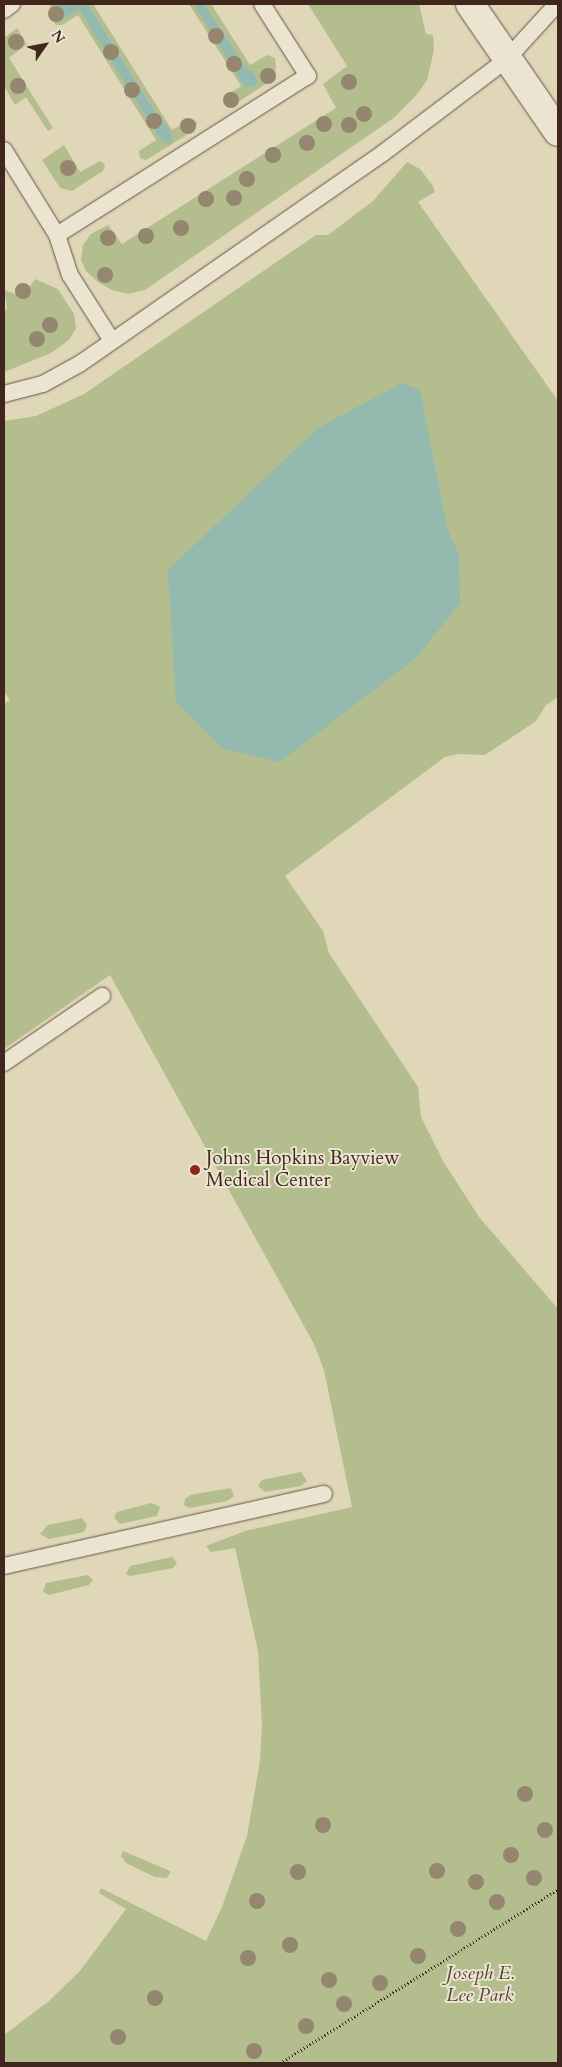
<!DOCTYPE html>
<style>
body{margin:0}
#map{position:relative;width:562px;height:2067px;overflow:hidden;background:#e0d6b8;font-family:Cardo,serif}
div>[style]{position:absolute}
.green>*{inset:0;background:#b3bd8e}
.water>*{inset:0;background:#94b9af}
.path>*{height:3px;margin-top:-1.5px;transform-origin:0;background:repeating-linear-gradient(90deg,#40261c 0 1px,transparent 0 3.5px)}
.roads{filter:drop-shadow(0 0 1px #685243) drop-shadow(0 0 1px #685243)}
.service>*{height:16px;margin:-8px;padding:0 8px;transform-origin:8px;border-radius:8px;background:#ebe4d1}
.secondary>*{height:28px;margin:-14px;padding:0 14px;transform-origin:14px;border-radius:14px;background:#ebe4d1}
.trees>*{width:16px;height:16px;margin:-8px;border-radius:50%;background:#95866f}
.dots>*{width:14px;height:14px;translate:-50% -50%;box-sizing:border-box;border:2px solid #ebe4d1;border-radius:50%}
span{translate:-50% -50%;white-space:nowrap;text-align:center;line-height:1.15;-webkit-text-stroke:4px #ebe4d1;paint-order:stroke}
.poi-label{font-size:19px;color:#40261c}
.left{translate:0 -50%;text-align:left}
.park-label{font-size:19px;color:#574433;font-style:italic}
.frame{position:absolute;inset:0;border:5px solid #40261c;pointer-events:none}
.north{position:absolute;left:20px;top:20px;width:50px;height:50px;-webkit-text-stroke:4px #ebe4d1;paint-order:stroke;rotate:57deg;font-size:14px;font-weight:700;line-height:20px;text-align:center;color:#40261c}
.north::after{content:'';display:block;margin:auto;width:18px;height:22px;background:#40261c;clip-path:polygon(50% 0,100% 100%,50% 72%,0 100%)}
</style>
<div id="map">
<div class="green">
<i style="clip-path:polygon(51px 4px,61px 4px,56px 9px,63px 19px,79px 8px,86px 17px,159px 138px,169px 128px,155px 111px,88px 4px,93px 4px,172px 130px,192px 119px,197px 122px,195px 130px,146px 160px,140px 158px,139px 151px,156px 140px,78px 15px,62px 25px,56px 25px,48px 13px)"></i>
<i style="clip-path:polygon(189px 4px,195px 5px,244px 87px,255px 87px,258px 80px,254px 73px,245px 67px,205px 4px,211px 4px,250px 65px,267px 55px,275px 58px,276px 67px,273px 79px,231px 107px,225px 106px,226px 96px,241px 86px)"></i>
<i style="clip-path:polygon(308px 4px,419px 4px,426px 34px,433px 35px,434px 50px,427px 80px,418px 93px,395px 117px,145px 290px,128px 294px,112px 290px,98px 282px,86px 271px,81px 260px,83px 245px,91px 234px,108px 225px,122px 244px,336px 108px,323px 84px,347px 66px)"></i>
<i style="clip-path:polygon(17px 28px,27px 44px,9px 58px,53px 128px,48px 131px,26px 97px,15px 105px,4px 86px,4px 38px)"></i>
<i style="clip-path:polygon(64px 145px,80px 172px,100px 161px,105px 165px,103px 171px,72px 191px,60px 188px,42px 160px)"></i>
<i style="clip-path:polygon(407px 162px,420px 169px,433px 186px,435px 192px,418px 202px,558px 401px,558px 697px,546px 705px,536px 721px,485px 755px,458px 754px,445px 757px,285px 876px,323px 931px,329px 953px,418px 1087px,421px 1117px,443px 1161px,479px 1217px,558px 1309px,558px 2063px,4px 2063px,4px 2035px,49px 2001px,80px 1971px,126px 1909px,99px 1893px,101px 1888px,206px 1941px,222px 1907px,247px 1836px,260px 1761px,262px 1724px,258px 1651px,235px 1548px,211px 1552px,206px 1546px,245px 1531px,352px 1507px,324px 1370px,314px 1344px,110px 975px,4px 1049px,4px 704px,10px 700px,4px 691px,4px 421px,36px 416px,84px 394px,316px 235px,328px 235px,373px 201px)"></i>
<i style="clip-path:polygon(35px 279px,58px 289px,74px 314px,76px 328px,69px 340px,51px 353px,4px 372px,4px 314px,7px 307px,4px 290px,24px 297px)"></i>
<i style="clip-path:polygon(301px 1472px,307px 1481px,301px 1486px,265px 1492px,258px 1486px,262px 1480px)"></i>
<i style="clip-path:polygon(231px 1488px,234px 1496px,227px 1501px,190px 1508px,184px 1505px,185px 1499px,190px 1495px)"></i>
<i style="clip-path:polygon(151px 1503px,160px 1507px,157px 1516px,120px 1524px,114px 1518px,117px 1512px)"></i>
<i style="clip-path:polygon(82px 1518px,87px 1525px,84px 1532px,49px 1539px,40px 1534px,48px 1525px)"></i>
<i style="clip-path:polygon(172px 1557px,177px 1563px,173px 1568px,130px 1576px,126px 1574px,130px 1566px)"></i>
<i style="clip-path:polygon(88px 1575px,93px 1580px,89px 1585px,49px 1595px,43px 1592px,46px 1583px)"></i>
<i style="clip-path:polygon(123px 1851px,170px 1871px,170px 1874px,166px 1878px,155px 1877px,126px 1863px,121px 1856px)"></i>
</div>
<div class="water">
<i style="clip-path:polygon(61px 4px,88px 4px,155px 111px,169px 128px,173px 141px,169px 144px,159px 138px,79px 9px,63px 19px,57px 18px,56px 9px)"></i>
<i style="clip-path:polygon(194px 4px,205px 4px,245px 67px,254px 73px,258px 80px,255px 87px,244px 87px)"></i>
<i style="clip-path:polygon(402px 383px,420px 390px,447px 528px,459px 555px,460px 603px,417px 657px,280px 762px,223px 749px,176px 702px,168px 570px,318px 428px)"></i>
</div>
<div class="path">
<i style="left:280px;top:2063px;width:328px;rotate:-32deg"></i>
</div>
<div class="roads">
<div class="service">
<i style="left:4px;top:10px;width:10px;rotate:-37deg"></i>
<i style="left:4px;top:150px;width:100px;rotate:58.1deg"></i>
<i style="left:57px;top:235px;width:42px;rotate:72deg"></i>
<i style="left:70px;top:275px;width:78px;rotate:57.5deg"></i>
<i style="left:57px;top:235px;width:297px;rotate:-32.4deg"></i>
<i style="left:308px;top:76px;width:85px;rotate:-122.6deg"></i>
<i style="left:4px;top:394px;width:40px;rotate:-14.4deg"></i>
<i style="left:43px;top:384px;width:43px;rotate:-28.9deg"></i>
<i style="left:81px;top:363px;width:368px;rotate:-34.8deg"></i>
<i style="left:383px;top:153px;width:154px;rotate:-37.1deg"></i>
<i style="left:506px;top:60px;width:76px;rotate:-47.7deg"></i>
<i style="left:4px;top:1063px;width:119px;rotate:-34.4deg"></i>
<i style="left:4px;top:1566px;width:328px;rotate:-12.7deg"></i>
</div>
<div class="secondary">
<i style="left:470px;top:4px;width:155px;rotate:55.5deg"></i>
</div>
</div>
<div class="trees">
<i style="left:56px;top:14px"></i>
<i style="left:216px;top:36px"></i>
<i style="left:16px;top:42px"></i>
<i style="left:111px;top:52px"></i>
<i style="left:234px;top:64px"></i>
<i style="left:268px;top:76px"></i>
<i style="left:349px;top:82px"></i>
<i style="left:18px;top:86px"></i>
<i style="left:132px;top:90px"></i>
<i style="left:231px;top:100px"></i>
<i style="left:364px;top:114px"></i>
<i style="left:154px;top:121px"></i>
<i style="left:324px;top:124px"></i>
<i style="left:349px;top:125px"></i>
<i style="left:188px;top:126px"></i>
<i style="left:307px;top:143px"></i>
<i style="left:273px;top:155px"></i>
<i style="left:68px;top:168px"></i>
<i style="left:247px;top:179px"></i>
<i style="left:234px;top:198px"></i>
<i style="left:206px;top:199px"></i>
<i style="left:181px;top:228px"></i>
<i style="left:146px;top:236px"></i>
<i style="left:108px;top:238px"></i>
<i style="left:105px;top:275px"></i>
<i style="left:23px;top:291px"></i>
<i style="left:50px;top:325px"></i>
<i style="left:37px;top:339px"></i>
<i style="left:525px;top:1794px"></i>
<i style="left:323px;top:1825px"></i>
<i style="left:545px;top:1830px"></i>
<i style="left:511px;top:1855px"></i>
<i style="left:437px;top:1871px"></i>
<i style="left:298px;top:1872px"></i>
<i style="left:534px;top:1878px"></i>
<i style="left:476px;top:1882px"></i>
<i style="left:257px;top:1901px"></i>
<i style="left:497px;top:1902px"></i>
<i style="left:458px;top:1929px"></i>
<i style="left:290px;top:1945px"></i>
<i style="left:418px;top:1956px"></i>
<i style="left:248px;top:1958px"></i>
<i style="left:329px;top:1980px"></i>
<i style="left:380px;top:1983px"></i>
<i style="left:155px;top:1998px"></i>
<i style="left:344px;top:2004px"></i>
<i style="left:306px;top:2026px"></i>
<i style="left:118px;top:2037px"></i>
<i style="left:254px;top:2051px"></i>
</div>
<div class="dots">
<i style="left:195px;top:1170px;background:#8f2418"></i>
</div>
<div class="poi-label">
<span class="left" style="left:206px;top:1170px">Johns Hopkins Bayview<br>Medical Center</span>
</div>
<div class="park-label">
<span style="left:480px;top:1985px">Joseph E.<br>Lee Park</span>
</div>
<div class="frame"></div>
<div class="north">N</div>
</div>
